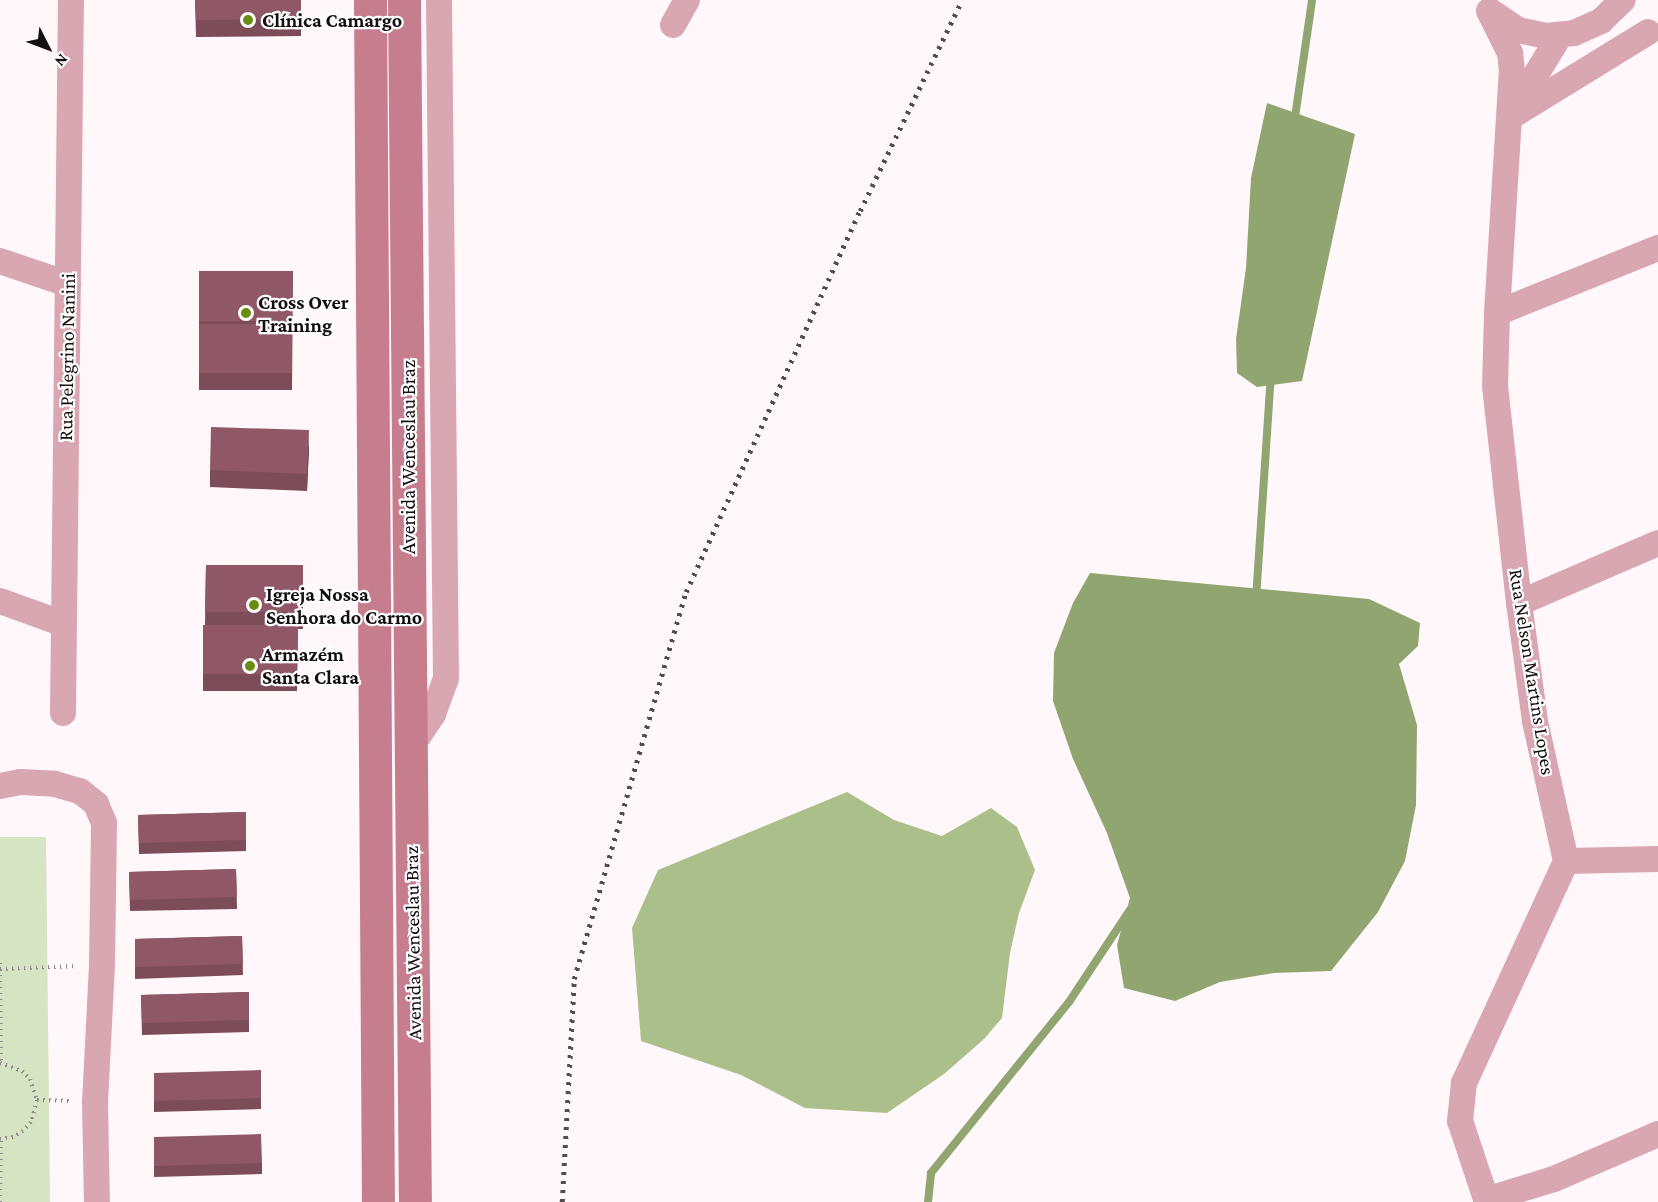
<!DOCTYPE html>
<meta charset="utf-8">
<style>
body{margin:0}
#map{position:relative;width:1658px;height:1202px;overflow:hidden;background:#fff7f9;font-family:"Crimson Pro",serif}
div>[style]{position:absolute}
.green>*{inset:0;background:#d6e4c3}
.forest>*{inset:0;background:#abbf8b}
.water>*{inset:0;background:#91a571}
.stream>*{height:8px;margin:-4px;padding:0 4px;transform-origin:4px;border-radius:4px;background:#91a571}
.path>*{height:4px;margin-top:-2px;transform-origin:0;background:repeating-linear-gradient(90deg,#90898a 0 1.5px,transparent 0 6px)}
.street>*{height:26px;margin:-13px;padding:0 13px;transform-origin:13px;border-radius:13px;background:#d9a7b2}
.secondary>*{height:33px;margin:-16.5px;padding:0 16.5px;transform-origin:16.5px;border-radius:16.5px;background:#c67e8f}
.rail>*{height:4.5px;margin-top:-2.25px;transform-origin:0;background:repeating-linear-gradient(90deg,#534c4e 0 3px,transparent 0 9px)}
.wall>*{inset:0;background:#7c4c58}
.shaded-wall>*{inset:0;background:#653e47}
.building>*{inset:0;background:#905866}
.dots>*{width:16px;height:16px;translate:-50% -50%;box-sizing:border-box;border:3px solid #fff;border-radius:50%}
span{translate:-50% -50%;white-space:nowrap;text-align:center;line-height:1.15;-webkit-text-stroke:4.5px #fff;paint-order:stroke}
.poi-label{font-size:20px;color:#140e0f;font-weight:700}
.left{translate:0 -50%;text-align:left}
.street-label{font-size:20px;color:#140e0f}
.north{position:absolute;left:18px;top:18px;width:60px;height:60px;-webkit-text-stroke:4px #fff;paint-order:stroke;rotate:132deg;font-size:16px;font-weight:700;line-height:24px;text-align:center;color:#140e0f}
.north::after{content:'';display:block;margin:auto;width:21px;height:27px;background:#140e0f;clip-path:polygon(50% 0,100% 100%,50% 72%,0 100%)}
</style>
<div id="map">
<div class="green">
<i style="clip-path:polygon(0 837px,46px 837px,50px 1202px,0 1202px)"></i>
</div>
<div class="forest">
<i style="clip-path:polygon(847px 792px,894px 820px,942px 836px,991px 808px,1017px 827px,1035px 870px,1019px 913px,1010px 953px,1002px 1018px,984px 1039px,944px 1074px,887px 1113px,805px 1108px,741px 1075px,641px 1041px,632px 928px,658px 870px)"></i>
</div>
<div class="water">
<i style="clip-path:polygon(1267px 103px,1355px 134px,1302px 381px,1257px 387px,1237px 373px,1236px 339px,1246px 268px,1251px 178px)"></i>
<i style="clip-path:polygon(1090px 573px,1369px 599px,1420px 623px,1418px 646px,1399px 664px,1417px 725px,1416px 805px,1405px 861px,1378px 912px,1331px 971px,1274px 973px,1220px 982px,1175px 1001px,1124px 988px,1117px 945px,1130px 898px,1107px 833px,1073px 759px,1053px 701px,1054px 653px,1073px 603px)"></i>
</div>
<div class="stream">
<i style="left:1294px;top:124px;width:125px;rotate:-81.7deg"></i>
<i style="left:1256px;top:599px;width:224px;rotate:-86.2deg"></i>
<i style="left:928px;top:1202px;width:29px;rotate:-84deg"></i>
<i style="left:931px;top:1173px;width:220px;rotate:-51.1deg"></i>
<i style="left:1069px;top:1002px;width:110px;rotate:-56.5deg"></i>
</div>
<div class="path">
<i style="left:0;top:963px;width:100px;rotate:89.4deg"></i>
<i style="left:0;top:969px;width:77px;rotate:-2.2deg"></i>
<i style="left:0;top:1063px;width:23px;rotate:20deg"></i>
<i style="left:22px;top:1071px;width:11px;rotate:45deg"></i>
<i style="left:30px;top:1079px;width:22px;rotate:72deg"></i>
<i style="left:37px;top:1100px;width:23px;rotate:105deg"></i>
<i style="left:31px;top:1122px;width:12px;rotate:132deg"></i>
<i style="left:23px;top:1131px;width:12px;rotate:149deg"></i>
<i style="left:13px;top:1137px;width:13px;rotate:171deg"></i>
<i style="left:37px;top:1100px;width:32px;rotate:2deg"></i>
<i style="left:0;top:1202px;width:62px;rotate:-89.1deg"></i>
</div>
<div class="street">
<i style="left:1490px;top:11px;width:34px;rotate:34deg"></i>
<i style="left:1518px;top:30px;width:29px;rotate:12deg"></i>
<i style="left:1546px;top:36px;width:28px;rotate:-6deg"></i>
<i style="left:1574px;top:33px;width:30px;rotate:-24deg"></i>
<i style="left:1601px;top:21px;width:30px;rotate:-44deg"></i>
<i style="left:673px;top:25px;width:29px;rotate:-61deg"></i>
<i style="left:1512px;top:114px;width:92px;rotate:-58.7deg"></i>
<i style="left:1510px;top:117px;width:162px;rotate:-31.6deg"></i>
<i style="left:0;top:261px;width:72px;rotate:18.7deg"></i>
<i style="left:1497px;top:313px;width:174px;rotate:-22deg"></i>
<i style="left:0;top:601px;width:68px;rotate:19.8deg"></i>
<i style="left:1519px;top:603px;width:151px;rotate:-23.3deg"></i>
<i style="left:63px;top:713px;width:713px;rotate:-89.36deg"></i>
<i style="left:411px;top:747px;width:40px;rotate:-56deg"></i>
<i style="left:433px;top:714px;width:37px;rotate:-70deg"></i>
<i style="left:446px;top:679px;width:679px;rotate:-90.59deg"></i>
<i style="left:0;top:786px;width:21px;rotate:-11deg"></i>
<i style="left:21px;top:782px;width:34px;rotate:3deg"></i>
<i style="left:55px;top:784px;width:26px;rotate:16deg"></i>
<i style="left:80px;top:791px;width:21px;rotate:39deg"></i>
<i style="left:96px;top:804px;width:21px;rotate:67deg"></i>
<i style="left:104px;top:823px;width:142px;rotate:90.8deg"></i>
<i style="left:102px;top:965px;width:137px;rotate:92.9deg"></i>
<i style="left:95px;top:1102px;width:100px;rotate:88.9deg"></i>
<i style="left:1566px;top:861px;width:92px;rotate:-1.2deg"></i>
<i style="left:1486px;top:1200px;width:71px;rotate:-17.2deg"></i>
<i style="left:1554px;top:1179px;width:113px;rotate:-23.4deg"></i>
<i style="left:1487px;top:1202px;width:85px;rotate:-108.4deg"></i>
<i style="left:1460px;top:1121px;width:38px;rotate:-84deg"></i>
<i style="left:1464px;top:1083px;width:244px;rotate:-65.3deg"></i>
<i style="left:1566px;top:861px;width:143px;rotate:-102.5deg"></i>
<i style="left:1535px;top:721px;width:119px;rotate:-97.7deg"></i>
<i style="left:1519px;top:603px;width:218px;rotate:-96.3deg"></i>
<i style="left:1495px;top:386px;width:73px;rotate:-88.4deg"></i>
<i style="left:1497px;top:313px;width:242px;rotate:-86.5deg"></i>
<i style="left:1512px;top:71px;width:18px;rotate:-96deg"></i>
<i style="left:1510px;top:53px;width:47px;rotate:-116.6deg"></i>
</div>
<div class="secondary">
<i style="left:370px;top:0;width:1202px;rotate:89.62deg"></i>
<i style="left:404px;top:0;width:1202px;rotate:89.48deg"></i>
</div>
<div class="rail">
<i style="left:562px;top:1202px;width:223px;rotate:-86.9deg"></i>
<i style="left:574px;top:979px;width:403px;rotate:-73.9deg"></i>
<i style="left:686px;top:592px;width:419px;rotate:-65.5deg"></i>
<i style="left:860px;top:211px;width:234px;rotate:-64.2deg"></i>
</div>
<div class="wall">
<i style="clip-path:polygon(195px 0,301px 0,301px 36px,196px 37px)"></i>
<i style="clip-path:polygon(199px 271px,293px 271px,292px 390px,199px 390px)"></i>
<i style="clip-path:polygon(309px 447px,307px 491px,210px 487px,210px 470px)"></i>
<i style="clip-path:polygon(206px 565px,303px 565px,303px 629px,298px 629px,297px 691px,203px 691px,203px 625px,205px 625px)"></i>
<i style="clip-path:polygon(246px 812px,246px 851px,139px 854px,138px 815px)"></i>
<i style="clip-path:polygon(236px 869px,237px 909px,130px 911px,129px 872px)"></i>
<i style="clip-path:polygon(242px 936px,243px 975px,135px 979px,135px 939px)"></i>
<i style="clip-path:polygon(249px 992px,249px 1032px,142px 1035px,141px 995px)"></i>
<i style="clip-path:polygon(154px 1073px,261px 1098px,261px 1109px,154px 1112px)"></i>
<i style="clip-path:polygon(154px 1137px,262px 1163px,262px 1174px,154px 1177px)"></i>
</div>
<div class="shaded-wall">
<i style="clip-path:polygon(309px 430px,309px 447px,307px 491px,307px 474px)"></i>
</div>
<div class="building">
<i style="clip-path:polygon(195px 0,301px 0,301px 19px,196px 20px)"></i>
<i style="clip-path:polygon(199px 271px,293px 271px,292px 321px,199px 321px)"></i>
<i style="clip-path:polygon(199px 324px,292px 324px,292px 373px,199px 373px)"></i>
<i style="clip-path:polygon(211px 427px,309px 430px,307px 474px,210px 470px)"></i>
<i style="clip-path:polygon(206px 565px,303px 565px,303px 612px,205px 612px)"></i>
<i style="clip-path:polygon(203px 625px,298px 625px,297px 674px,203px 674px)"></i>
<i style="clip-path:polygon(246px 812px,246px 840px,139px 843px,138px 815px)"></i>
<i style="clip-path:polygon(236px 869px,237px 897px,130px 900px,129px 872px)"></i>
<i style="clip-path:polygon(242px 936px,243px 964px,135px 967px,135px 939px)"></i>
<i style="clip-path:polygon(249px 992px,249px 1020px,142px 1023px,141px 995px)"></i>
<i style="clip-path:polygon(261px 1070px,261px 1098px,154px 1101px,154px 1073px)"></i>
<i style="clip-path:polygon(261px 1134px,262px 1163px,154px 1166px,154px 1137px)"></i>
</div>
<div class="dots">
<i style="left:248px;top:20px;background:#6a8c11"></i>
<i style="left:246px;top:313px;background:#6a8c11"></i>
<i style="left:254px;top:605px;background:#6a8c11"></i>
<i style="left:250px;top:666px;background:#6a8c11"></i>
</div>
<div class="poi-label">
<span class="left" style="left:262px;top:20px">Clínica Camargo</span>
<span class="left" style="left:258px;top:314px">Cross Over<br>Training</span>
<span class="left" style="left:266px;top:606px">Igreja Nossa<br>Senhora do Carmo</span>
<span class="left" style="left:262px;top:666px">Armazém<br>Santa Clara</span>
</div>
<div class="street-label">
<span style="left:67px;top:357px;rotate:-89deg">Rua Pelegrino Nanini</span>
<span style="left:408px;top:457px;rotate:-90deg">Avenida Wenceslau Braz</span>
<span style="left:1532px;top:672px;rotate:81deg">Rua Nelson Martins Lopes</span>
<span style="left:413px;top:943px;rotate:-91deg">Avenida Wenceslau Braz</span>
</div>
<div class="north">N</div>
</div>
